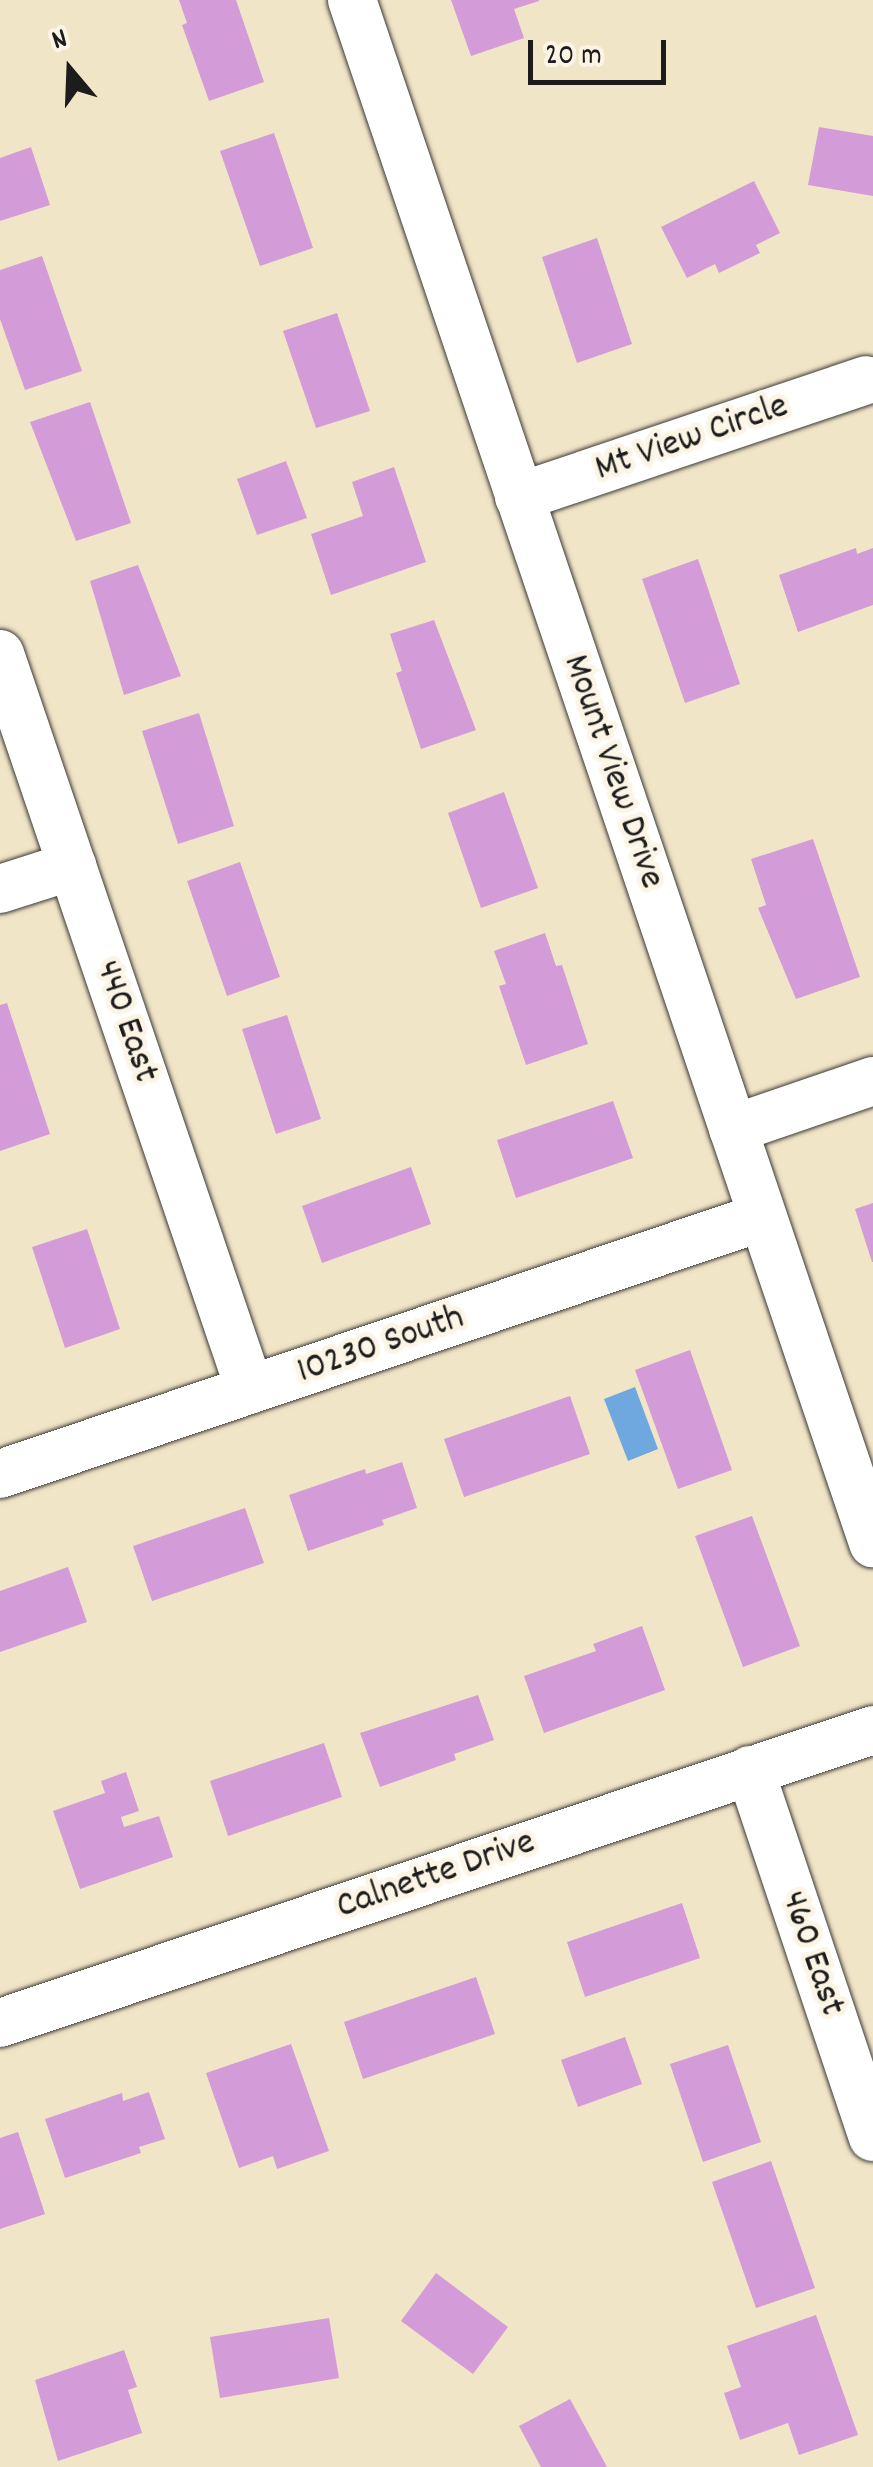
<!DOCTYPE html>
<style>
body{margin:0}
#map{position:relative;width:873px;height:2467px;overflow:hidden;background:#f1e5c8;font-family:Dekko,sans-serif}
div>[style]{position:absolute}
.water>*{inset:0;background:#6ea8de}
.building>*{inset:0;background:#d39cd8}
.roads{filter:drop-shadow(0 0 2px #3c3a36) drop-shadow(0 0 2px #3c3a36)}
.street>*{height:48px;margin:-24px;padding:0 24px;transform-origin:24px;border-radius:24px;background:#fff}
span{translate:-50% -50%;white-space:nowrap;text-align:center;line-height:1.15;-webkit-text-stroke:10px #fcf5e5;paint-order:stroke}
.street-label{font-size:38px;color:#1c1c1c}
.north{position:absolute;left:20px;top:20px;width:100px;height:100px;-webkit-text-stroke:8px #fcf5e5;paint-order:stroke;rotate:341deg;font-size:28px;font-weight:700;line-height:40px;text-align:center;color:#1c1c1c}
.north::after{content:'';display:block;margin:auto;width:35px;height:45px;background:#1c1c1c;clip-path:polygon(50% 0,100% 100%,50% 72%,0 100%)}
.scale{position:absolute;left:528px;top:40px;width:138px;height:45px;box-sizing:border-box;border:5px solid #1c1c1c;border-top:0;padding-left:12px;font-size:30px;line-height:35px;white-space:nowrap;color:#1c1c1c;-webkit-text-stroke:8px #fcf5e5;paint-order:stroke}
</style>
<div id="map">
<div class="water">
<i style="clip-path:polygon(635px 1387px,658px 1449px,628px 1461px,604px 1399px)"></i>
</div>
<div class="building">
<i style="clip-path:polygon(179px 0,236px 0,264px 82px,209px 101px,182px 25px,187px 23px)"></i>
<i style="clip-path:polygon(451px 0,539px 0,539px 1px,514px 9px,524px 38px,471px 56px)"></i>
<i style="clip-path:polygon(819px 127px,873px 136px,873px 196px,808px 185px)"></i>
<i style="clip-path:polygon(274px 133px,313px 248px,260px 266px,220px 151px)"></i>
<i style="clip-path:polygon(31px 147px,50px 205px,0 221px,0 158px)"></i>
<i style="clip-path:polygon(754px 181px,780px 233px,756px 245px,760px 253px,719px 273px,715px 264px,687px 278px,661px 227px)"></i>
<i style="clip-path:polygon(597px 238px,632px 344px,577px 363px,542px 257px)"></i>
<i style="clip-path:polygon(42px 256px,82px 371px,25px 390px,0 319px,0 270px)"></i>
<i style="clip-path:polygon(337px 313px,370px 411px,316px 428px,283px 331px)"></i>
<i style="clip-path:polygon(90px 402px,131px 523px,76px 541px,30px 422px)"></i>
<i style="clip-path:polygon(286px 461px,307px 518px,257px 535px,237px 479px)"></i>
<i style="clip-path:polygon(394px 467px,426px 562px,331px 595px,311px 534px,363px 516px,352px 482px)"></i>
<i style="clip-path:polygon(856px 548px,857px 554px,873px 548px,873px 605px,798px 632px,779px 575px)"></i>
<i style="clip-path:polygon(698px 559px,740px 684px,685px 703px,642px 579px)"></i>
<i style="clip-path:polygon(138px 565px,181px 676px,124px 695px,90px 581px)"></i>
<i style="clip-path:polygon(434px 620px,476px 730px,421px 749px,396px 673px,402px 671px,390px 634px)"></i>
<i style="clip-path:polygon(199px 713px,234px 826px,178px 844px,142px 731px)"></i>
<i style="clip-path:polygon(504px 792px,538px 888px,481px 908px,448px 813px)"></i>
<i style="clip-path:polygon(813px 839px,860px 977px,796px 999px,758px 908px,766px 905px,751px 859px)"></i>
<i style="clip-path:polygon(240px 862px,280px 977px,227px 996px,187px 881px)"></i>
<i style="clip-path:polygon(545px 933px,556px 966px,562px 965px,588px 1044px,526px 1065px,499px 986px,506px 984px,494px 951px)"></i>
<i style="clip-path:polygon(7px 1003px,50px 1134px,0 1151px,0 1005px)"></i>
<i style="clip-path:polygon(287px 1015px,321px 1119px,276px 1134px,242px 1029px)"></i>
<i style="clip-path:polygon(613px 1101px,633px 1158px,516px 1198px,497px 1140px)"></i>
<i style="clip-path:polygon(411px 1167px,431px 1224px,322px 1263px,302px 1206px)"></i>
<i style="clip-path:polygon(873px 1203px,873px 1262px,872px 1262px,855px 1209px)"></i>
<i style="clip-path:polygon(87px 1229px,120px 1329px,65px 1348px,32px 1247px)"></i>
<i style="clip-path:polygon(690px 1350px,732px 1470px,678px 1489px,635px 1370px)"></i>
<i style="clip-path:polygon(570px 1396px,590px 1454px,464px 1497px,444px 1439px)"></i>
<i style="clip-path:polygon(402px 1462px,417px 1508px,382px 1520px,384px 1525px,308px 1551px,289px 1495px,365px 1469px,366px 1474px)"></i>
<i style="clip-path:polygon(245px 1508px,264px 1563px,152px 1601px,133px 1546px)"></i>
<i style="clip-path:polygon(752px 1516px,800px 1646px,743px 1667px,695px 1536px)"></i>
<i style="clip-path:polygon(68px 1567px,87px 1622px,0 1652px,0 1591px)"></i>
<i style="clip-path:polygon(642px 1626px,665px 1690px,544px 1733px,524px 1676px,596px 1651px,593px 1644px)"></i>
<i style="clip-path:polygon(478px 1695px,494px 1740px,454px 1754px,456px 1760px,380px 1787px,360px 1733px)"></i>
<i style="clip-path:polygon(324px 1743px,342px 1797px,228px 1836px,210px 1781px)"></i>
<i style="clip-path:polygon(126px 1772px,139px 1811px,121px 1817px,124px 1827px,159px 1816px,173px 1857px,80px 1889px,53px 1811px,105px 1793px,101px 1781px)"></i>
<i style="clip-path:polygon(682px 1903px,700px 1958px,585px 1997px,567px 1942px)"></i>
<i style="clip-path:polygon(476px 1977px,495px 2034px,363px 2079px,344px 2022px)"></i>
<i style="clip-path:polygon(625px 2037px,642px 2084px,578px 2107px,561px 2060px)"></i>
<i style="clip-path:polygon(291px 2044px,329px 2151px,277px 2169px,273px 2156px,239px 2168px,206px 2073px)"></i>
<i style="clip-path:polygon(728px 2045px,761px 2142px,703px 2162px,670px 2064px)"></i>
<i style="clip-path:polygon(149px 2092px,165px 2139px,139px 2147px,141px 2153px,65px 2178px,45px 2119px,122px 2093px,123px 2101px)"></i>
<i style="clip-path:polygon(18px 2132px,45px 2214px,0 2229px,0 2138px)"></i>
<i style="clip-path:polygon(771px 2161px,815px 2288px,756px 2308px,712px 2182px)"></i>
<i style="clip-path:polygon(436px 2273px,508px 2327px,473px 2374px,401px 2321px)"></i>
<i style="clip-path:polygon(816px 2315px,858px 2435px,799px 2455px,788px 2423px,740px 2440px,724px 2393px,741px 2387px,727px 2346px)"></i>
<i style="clip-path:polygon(329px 2318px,339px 2378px,220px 2398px,210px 2337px)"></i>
<i style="clip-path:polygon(124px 2350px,137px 2387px,128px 2390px,142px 2433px,58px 2461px,35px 2380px)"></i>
<i style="clip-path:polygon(570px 2399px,607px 2467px,541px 2467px,519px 2426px)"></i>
</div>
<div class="roads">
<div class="street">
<i style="left:352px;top:0;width:1629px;rotate:71.34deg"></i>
<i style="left:519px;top:497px;width:366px;rotate:-18.6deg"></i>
<i style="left:0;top:654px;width:777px;rotate:71.24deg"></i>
<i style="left:0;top:889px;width:76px;rotate:-17.7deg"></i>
<i style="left:733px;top:1129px;width:148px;rotate:-18.9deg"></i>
<i style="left:0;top:1474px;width:804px;rotate:-18.64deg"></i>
<i style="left:750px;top:1770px;width:387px;rotate:71.5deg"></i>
<i style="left:0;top:2023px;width:921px;rotate:-18.55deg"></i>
</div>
</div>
<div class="street-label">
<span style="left:692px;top:439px;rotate:-19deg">Mt View Circle</span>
<span style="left:612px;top:772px;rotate:71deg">Mount View Drive</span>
<span style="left:125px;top:1022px;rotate:71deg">440 East</span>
<span style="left:381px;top:1346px;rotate:-19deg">10230 South</span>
<span style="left:436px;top:1876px;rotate:-19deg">Calnette Drive</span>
<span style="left:811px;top:1954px;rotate:71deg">460 East</span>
</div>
<div class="north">N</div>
<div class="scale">20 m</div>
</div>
